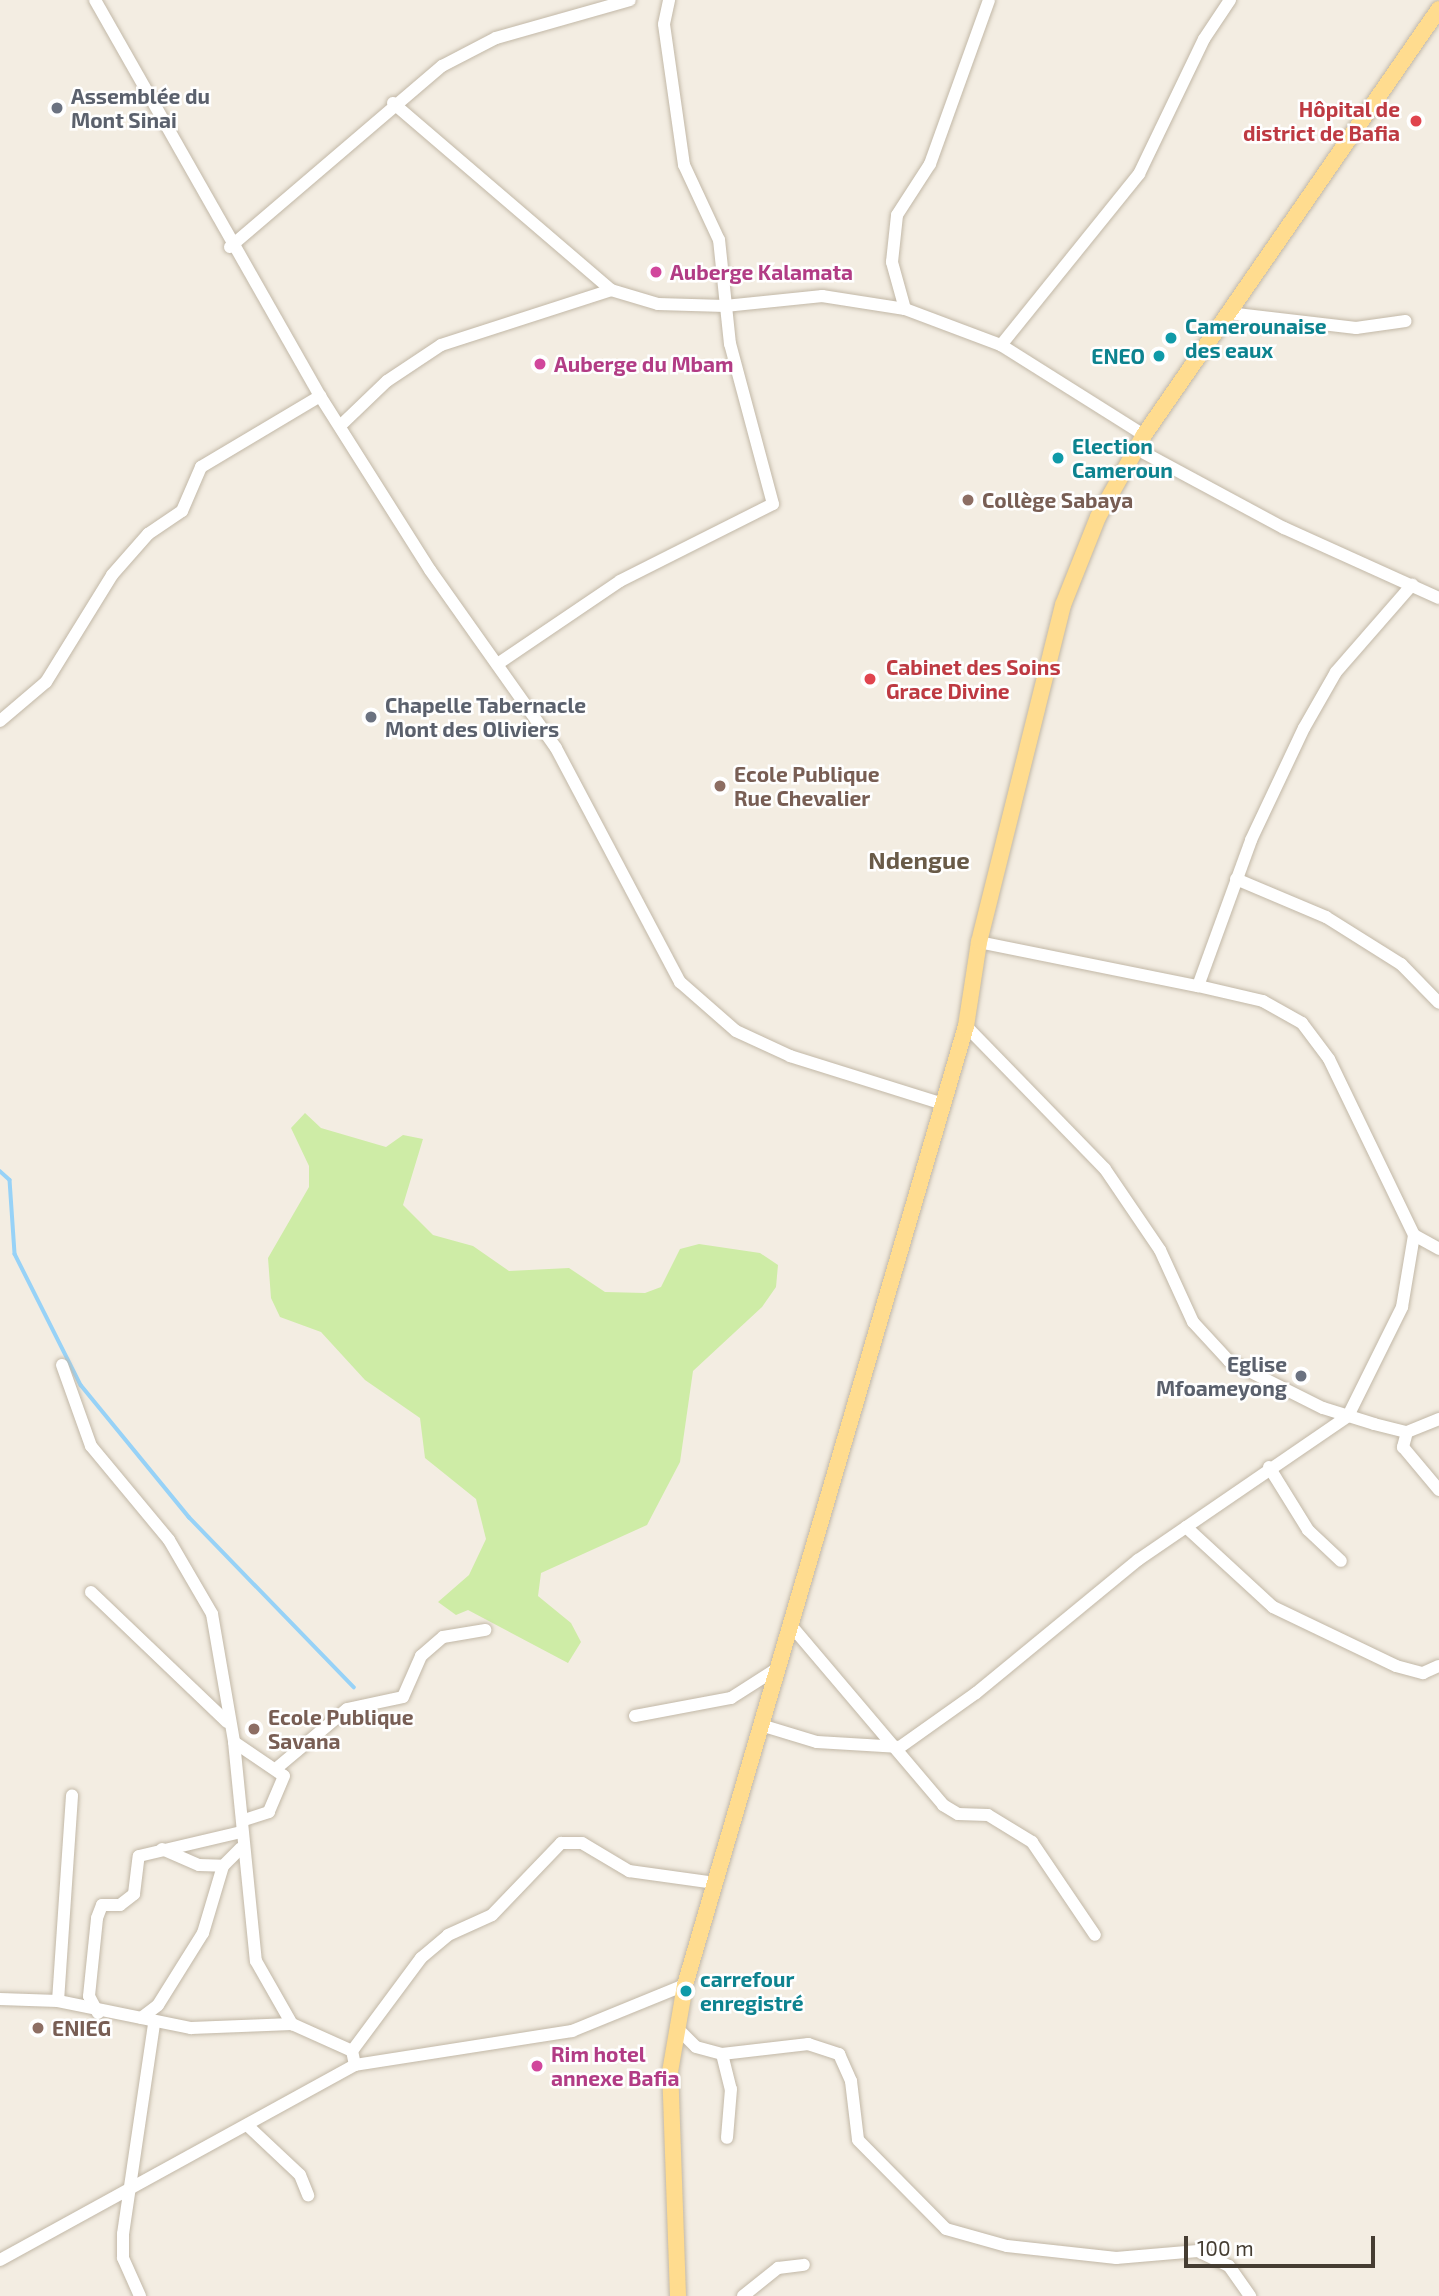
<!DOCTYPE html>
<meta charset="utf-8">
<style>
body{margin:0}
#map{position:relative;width:1439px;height:2296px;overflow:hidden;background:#f3ede2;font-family:"Exo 2",sans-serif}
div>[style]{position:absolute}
.green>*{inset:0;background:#ceeca6}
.stream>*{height:3.5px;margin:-1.75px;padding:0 1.75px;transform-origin:1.75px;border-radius:1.75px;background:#97d2f7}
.roads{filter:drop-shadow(0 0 2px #c2b8a7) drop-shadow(0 0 2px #c2b8a7)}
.minor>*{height:12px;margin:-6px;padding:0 6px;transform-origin:6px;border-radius:6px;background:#fff}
.major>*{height:16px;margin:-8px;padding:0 8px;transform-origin:8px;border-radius:8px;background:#ffdc8f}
.dots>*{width:19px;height:19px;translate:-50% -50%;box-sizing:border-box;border:4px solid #fff;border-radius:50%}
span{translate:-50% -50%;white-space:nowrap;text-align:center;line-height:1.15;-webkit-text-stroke:5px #fff;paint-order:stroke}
.worship-label{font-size:21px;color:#5b616d;font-weight:700}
.left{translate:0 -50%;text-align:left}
.right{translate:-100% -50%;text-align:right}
.health-label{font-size:21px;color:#be3a42;font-weight:700}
.hotel-label{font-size:21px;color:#b23c85;font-weight:700}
.culture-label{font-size:21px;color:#0d838f;font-weight:700}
.education-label{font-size:21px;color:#785e54;font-weight:700}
.quarter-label{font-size:24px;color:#695b48;font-weight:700}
.scale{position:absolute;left:1184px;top:2236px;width:191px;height:32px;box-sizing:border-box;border:4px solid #453d32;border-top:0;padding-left:9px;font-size:21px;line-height:24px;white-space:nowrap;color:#453d32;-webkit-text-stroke:5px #fff;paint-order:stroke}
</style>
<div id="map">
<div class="green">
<i style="clip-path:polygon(305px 1113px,321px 1128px,386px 1147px,403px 1135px,423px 1139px,403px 1205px,433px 1235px,473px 1246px,509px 1271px,569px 1268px,605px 1292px,645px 1293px,661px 1287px,680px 1249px,699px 1244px,760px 1253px,778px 1265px,776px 1287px,762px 1307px,693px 1371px,680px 1462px,647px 1525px,541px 1573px,538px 1596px,571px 1623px,581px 1642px,568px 1663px,468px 1610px,456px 1615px,438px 1602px,469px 1575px,486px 1539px,476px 1499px,425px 1458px,420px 1418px,365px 1380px,321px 1332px,280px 1317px,271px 1298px,268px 1258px,309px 1187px,309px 1166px,291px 1128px)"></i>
</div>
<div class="stream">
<i style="left:0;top:1171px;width:13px;rotate:42deg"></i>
<i style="left:10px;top:1180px;width:74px;rotate:86.1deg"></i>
<i style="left:15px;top:1254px;width:147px;rotate:63.3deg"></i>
<i style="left:81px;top:1385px;width:171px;rotate:50.7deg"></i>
<i style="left:189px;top:1517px;width:237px;rotate:45.9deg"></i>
</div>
<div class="roads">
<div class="minor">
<i style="left:95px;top:0;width:455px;rotate:60.4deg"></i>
<i style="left:320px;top:396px;width:206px;rotate:57.7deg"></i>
<i style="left:430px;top:570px;width:218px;rotate:54.7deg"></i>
<i style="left:556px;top:748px;width:265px;rotate:62.1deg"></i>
<i style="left:680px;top:982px;width:74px;rotate:41.2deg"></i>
<i style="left:736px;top:1031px;width:60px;rotate:24.8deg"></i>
<i style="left:790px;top:1056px;width:157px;rotate:17.4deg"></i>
<i style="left:393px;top:103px;width:287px;rotate:40.6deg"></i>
<i style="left:230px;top:247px;width:279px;rotate:-40.5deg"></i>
<i style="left:442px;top:66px;width:61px;rotate:-27.4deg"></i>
<i style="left:496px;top:38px;width:139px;rotate:-15.8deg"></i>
<i style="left:905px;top:309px;width:49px;rotate:-105.5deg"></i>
<i style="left:892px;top:262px;width:47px;rotate:-83.9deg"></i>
<i style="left:897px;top:215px;width:61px;rotate:-57.1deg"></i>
<i style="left:930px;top:164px;width:174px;rotate:-70.2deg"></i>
<i style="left:1228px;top:313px;width:129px;rotate:6.7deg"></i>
<i style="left:1356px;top:328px;width:50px;rotate:-8deg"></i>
<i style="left:1001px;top:345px;width:220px;rotate:-51.1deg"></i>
<i style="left:1139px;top:174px;width:150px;rotate:-64.3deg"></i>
<i style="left:1204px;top:39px;width:47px;rotate:-56.3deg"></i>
<i style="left:340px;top:426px;width:65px;rotate:-43.8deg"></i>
<i style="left:387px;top:381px;width:65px;rotate:-33.7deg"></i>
<i style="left:441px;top:345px;width:179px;rotate:-17.9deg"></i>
<i style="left:611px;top:290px;width:49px;rotate:16.6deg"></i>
<i style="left:658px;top:304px;width:67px;rotate:1.7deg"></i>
<i style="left:725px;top:306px;width:98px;rotate:-5.9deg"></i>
<i style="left:822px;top:296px;width:84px;rotate:8.9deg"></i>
<i style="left:905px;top:309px;width:103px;rotate:20.6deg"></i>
<i style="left:1001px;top:345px;width:169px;rotate:32.2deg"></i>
<i style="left:1137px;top:449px;width:167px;rotate:28.3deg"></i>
<i style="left:1284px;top:528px;width:170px;rotate:24.3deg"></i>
<i style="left:499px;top:663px;width:146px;rotate:-34.1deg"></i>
<i style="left:620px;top:581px;width:171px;rotate:-26.7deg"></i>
<i style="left:773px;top:504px;width:166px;rotate:-105deg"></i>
<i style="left:730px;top:344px;width:105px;rotate:-96deg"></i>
<i style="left:719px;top:240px;width:83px;rotate:-115deg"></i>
<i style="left:684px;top:165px;width:142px;rotate:-98.1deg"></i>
<i style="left:664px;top:24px;width:25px;rotate:-78deg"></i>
<i style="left:0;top:721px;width:60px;rotate:-40.3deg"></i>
<i style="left:46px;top:682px;width:126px;rotate:-58.3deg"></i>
<i style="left:112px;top:575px;width:55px;rotate:-48.7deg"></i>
<i style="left:148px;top:534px;width:41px;rotate:-34.1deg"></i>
<i style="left:182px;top:511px;width:48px;rotate:-66.6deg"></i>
<i style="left:201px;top:467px;width:139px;rotate:-30.8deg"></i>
<i style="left:1236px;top:879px;width:98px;rotate:22.9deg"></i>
<i style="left:1326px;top:917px;width:89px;rotate:32.1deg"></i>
<i style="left:1401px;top:964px;width:54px;rotate:45.7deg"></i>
<i style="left:979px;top:942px;width:223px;rotate:11.4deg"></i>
<i style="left:1198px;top:986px;width:155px;rotate:-70deg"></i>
<i style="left:1251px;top:840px;width:124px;rotate:-64.7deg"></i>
<i style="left:1304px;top:728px;width:64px;rotate:-60.3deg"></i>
<i style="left:1336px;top:672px;width:116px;rotate:-48.9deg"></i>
<i style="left:966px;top:1026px;width:199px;rotate:45.8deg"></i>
<i style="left:1105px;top:1169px;width:98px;rotate:55.8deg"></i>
<i style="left:1160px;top:1250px;width:79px;rotate:65.4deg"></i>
<i style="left:1193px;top:1322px;width:53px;rotate:47.3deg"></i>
<i style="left:1229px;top:1361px;width:105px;rotate:26.6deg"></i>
<i style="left:1323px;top:1408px;width:53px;rotate:17.4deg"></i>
<i style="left:1374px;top:1424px;width:34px;rotate:14deg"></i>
<i style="left:1407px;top:1432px;width:35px;rotate:-22deg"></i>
<i style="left:1414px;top:1235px;width:29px;rotate:29deg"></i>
<i style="left:62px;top:1365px;width:86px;rotate:70.3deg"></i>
<i style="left:91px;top:1446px;width:122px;rotate:50.3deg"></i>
<i style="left:169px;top:1540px;width:86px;rotate:59.8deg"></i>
<i style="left:212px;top:1614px;width:130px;rotate:80.2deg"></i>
<i style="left:234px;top:1742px;width:220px;rotate:84.3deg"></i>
<i style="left:256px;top:1961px;width:73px;rotate:60.3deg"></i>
<i style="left:1407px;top:1432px;width:16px;rotate:105deg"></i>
<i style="left:1403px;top:1447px;width:56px;rotate:50.1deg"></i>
<i style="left:1269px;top:1467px;width:74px;rotate:58.2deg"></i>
<i style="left:1308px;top:1530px;width:45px;rotate:43.2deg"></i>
<i style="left:1186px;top:1527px;width:118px;rotate:42.6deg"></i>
<i style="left:1273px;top:1607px;width:136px;rotate:25.6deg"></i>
<i style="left:1396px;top:1666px;width:28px;rotate:15deg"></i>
<i style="left:1423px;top:1673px;width:17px;rotate:-24deg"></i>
<i style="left:91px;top:1592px;width:188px;rotate:43.7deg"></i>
<i style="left:794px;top:1629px;width:231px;rotate:49.7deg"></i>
<i style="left:943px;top:1805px;width:17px;rotate:31deg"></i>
<i style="left:958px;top:1814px;width:30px;rotate:2deg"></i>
<i style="left:988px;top:1815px;width:52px;rotate:31.5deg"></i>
<i style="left:1032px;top:1842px;width:112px;rotate:55.9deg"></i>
<i style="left:635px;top:1716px;width:98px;rotate:-10.6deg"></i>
<i style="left:731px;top:1698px;width:56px;rotate:-32.6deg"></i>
<i style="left:764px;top:1726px;width:55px;rotate:16.8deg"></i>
<i style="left:817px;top:1742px;width:83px;rotate:3.4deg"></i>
<i style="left:900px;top:1747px;width:93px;rotate:-35.4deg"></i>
<i style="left:976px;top:1693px;width:210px;rotate:-39.4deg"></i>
<i style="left:1138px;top:1560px;width:255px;rotate:-34.4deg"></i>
<i style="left:1348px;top:1416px;width:122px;rotate:-63.6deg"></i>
<i style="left:1402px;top:1307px;width:73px;rotate:-80.5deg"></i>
<i style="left:1414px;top:1235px;width:195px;rotate:-115.8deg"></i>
<i style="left:1329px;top:1059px;width:45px;rotate:-126.9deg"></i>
<i style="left:1302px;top:1023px;width:45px;rotate:-150.6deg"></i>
<i style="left:1263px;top:1001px;width:67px;rotate:-167deg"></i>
<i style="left:234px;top:1742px;width:60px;rotate:34.2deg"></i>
<i style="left:284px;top:1776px;width:39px;rotate:113deg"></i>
<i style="left:269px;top:1812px;width:28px;rotate:162deg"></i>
<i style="left:278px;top:1767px;width:90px;rotate:-40deg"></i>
<i style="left:347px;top:1709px;width:57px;rotate:-12.1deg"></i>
<i style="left:403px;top:1697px;width:45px;rotate:-66.3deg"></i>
<i style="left:421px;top:1656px;width:29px;rotate:-41deg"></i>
<i style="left:443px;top:1637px;width:43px;rotate:-9.5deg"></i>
<i style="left:162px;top:1849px;width:40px;rotate:23.4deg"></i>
<i style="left:199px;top:1865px;width:24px;rotate:2deg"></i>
<i style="left:0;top:1999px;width:58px;rotate:2deg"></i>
<i style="left:58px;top:2001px;width:136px;rotate:11.5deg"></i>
<i style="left:191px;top:2028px;width:101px;rotate:-2.3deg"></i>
<i style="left:292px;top:2024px;width:66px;rotate:24.2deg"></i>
<i style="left:58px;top:2001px;width:206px;rotate:-86.1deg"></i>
<i style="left:98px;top:2013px;width:19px;rotate:-118deg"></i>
<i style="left:89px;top:1996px;width:78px;rotate:-84.1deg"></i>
<i style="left:97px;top:1918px;width:14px;rotate:-69deg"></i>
<i style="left:102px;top:1905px;width:18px"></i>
<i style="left:120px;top:1905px;width:18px;rotate:-38deg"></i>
<i style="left:134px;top:1894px;width:38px;rotate:-83deg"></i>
<i style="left:139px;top:1856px;width:105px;rotate:-13.2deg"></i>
<i style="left:141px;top:2018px;width:21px;rotate:-37deg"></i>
<i style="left:158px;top:2005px;width:85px;rotate:-58deg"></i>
<i style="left:203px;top:1933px;width:70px;rotate:-73.4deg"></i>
<i style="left:223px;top:1866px;width:25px;rotate:-45deg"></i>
<i style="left:676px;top:2027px;width:28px;rotate:45deg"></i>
<i style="left:696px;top:2047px;width:27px;rotate:15deg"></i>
<i style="left:722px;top:2054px;width:87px;rotate:-6.6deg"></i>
<i style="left:808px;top:2044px;width:33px;rotate:18deg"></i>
<i style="left:839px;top:2054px;width:30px;rotate:66deg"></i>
<i style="left:851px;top:2081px;width:59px;rotate:83.2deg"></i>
<i style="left:858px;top:2140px;width:125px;rotate:45.3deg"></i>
<i style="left:946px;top:2229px;width:63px;rotate:15.6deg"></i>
<i style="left:1007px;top:2246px;width:110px;rotate:6.3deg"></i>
<i style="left:1116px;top:2258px;width:82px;rotate:-4.9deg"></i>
<i style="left:1198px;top:2251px;width:34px;rotate:26deg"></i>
<i style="left:1229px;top:2266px;width:37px;rotate:55deg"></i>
<i style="left:722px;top:2054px;width:36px;rotate:76deg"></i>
<i style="left:731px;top:2089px;width:49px;rotate:94.7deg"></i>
<i style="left:355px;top:2065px;width:14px;rotate:-102deg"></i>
<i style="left:352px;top:2051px;width:116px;rotate:-53.4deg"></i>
<i style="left:421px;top:1958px;width:35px;rotate:-40deg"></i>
<i style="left:448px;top:1935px;width:48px;rotate:-24.4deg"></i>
<i style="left:492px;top:1915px;width:100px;rotate:-46.2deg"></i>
<i style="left:561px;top:1843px;width:21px"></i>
<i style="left:582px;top:1843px;width:55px;rotate:30.8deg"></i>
<i style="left:629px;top:1871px;width:87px;rotate:7.9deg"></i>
<i style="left:248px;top:2126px;width:71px;rotate:43.3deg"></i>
<i style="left:300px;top:2175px;width:22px;rotate:68deg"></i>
<i style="left:0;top:2260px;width:405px;rotate:-28.8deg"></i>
<i style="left:355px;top:2065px;width:220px;rotate:-8.9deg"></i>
<i style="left:572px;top:2031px;width:122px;rotate:-22.2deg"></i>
<i style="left:140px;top:2296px;width:42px;rotate:-114.1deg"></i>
<i style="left:123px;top:2258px;width:24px;rotate:-90deg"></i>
<i style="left:123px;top:2234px;width:213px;rotate:-81.6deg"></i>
<i style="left:743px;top:2296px;width:45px;rotate:-38.7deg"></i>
<i style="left:778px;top:2268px;width:26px;rotate:-7deg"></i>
</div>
<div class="major">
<i style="left:678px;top:2296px;width:224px;rotate:-92deg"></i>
<i style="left:670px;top:2072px;width:88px;rotate:-80.2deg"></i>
<i style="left:685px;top:1985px;width:999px;rotate:-73.67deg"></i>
<i style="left:966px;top:1026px;width:85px;rotate:-81.2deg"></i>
<i style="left:979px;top:942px;width:347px;rotate:-76deg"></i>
<i style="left:1063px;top:605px;width:95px;rotate:-68.3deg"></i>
<i style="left:1098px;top:517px;width:94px;rotate:-60.7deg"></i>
<i style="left:1144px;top:435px;width:518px;rotate:-55.3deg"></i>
</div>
</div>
<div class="dots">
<i style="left:57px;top:108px;background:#6b7280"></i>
<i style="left:1416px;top:121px;background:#e0444e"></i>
<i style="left:656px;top:272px;background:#d1479c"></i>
<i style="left:1171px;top:338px;background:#0f9aa8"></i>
<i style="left:1159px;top:356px;background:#0f9aa8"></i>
<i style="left:540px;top:364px;background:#d1479c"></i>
<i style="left:1058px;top:458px;background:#0f9aa8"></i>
<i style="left:968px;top:500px;background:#8d6e63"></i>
<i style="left:870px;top:679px;background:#e0444e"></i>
<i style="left:371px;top:717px;background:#6b7280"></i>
<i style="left:720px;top:786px;background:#8d6e63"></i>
<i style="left:1301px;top:1376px;background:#6b7280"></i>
<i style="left:254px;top:1729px;background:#8d6e63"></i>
<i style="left:686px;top:1991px;background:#0f9aa8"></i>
<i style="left:38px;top:2028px;background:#8d6e63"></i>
<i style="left:537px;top:2066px;background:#d1479c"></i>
</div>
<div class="worship-label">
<span class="left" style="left:71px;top:108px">Assemblée du<br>Mont Sinai</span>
<span class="left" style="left:385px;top:717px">Chapelle Tabernacle<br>Mont des Oliviers</span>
<span class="right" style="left:1287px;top:1376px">Eglise<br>Mfoameyong</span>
</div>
<div class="health-label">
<span class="right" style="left:1400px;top:121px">Hôpital de<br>district de Bafia</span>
<span class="left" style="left:886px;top:679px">Cabinet des Soins<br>Grace Divine</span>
</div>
<div class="hotel-label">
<span class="left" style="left:670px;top:272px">Auberge Kalamata</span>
<span class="left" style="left:554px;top:364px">Auberge du Mbam</span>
<span class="left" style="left:551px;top:2066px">Rim hotel<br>annexe Bafia</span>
</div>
<div class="culture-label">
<span class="left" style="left:1185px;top:338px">Camerounaise<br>des eaux</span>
<span class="right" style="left:1145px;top:356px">ENEO</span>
<span class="left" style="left:1072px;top:458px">Election<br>Cameroun</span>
<span class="left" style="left:700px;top:1991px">carrefour<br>enregistré</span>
</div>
<div class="education-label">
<span class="left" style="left:982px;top:500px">Collège Sabaya</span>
<span class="left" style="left:734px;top:786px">Ecole Publique<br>Rue Chevalier</span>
<span class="left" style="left:268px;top:1729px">Ecole Publique<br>Savana</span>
<span class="left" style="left:52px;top:2028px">ENIEG</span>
</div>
<div class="quarter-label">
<span style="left:919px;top:860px">Ndengue</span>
</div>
<div class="scale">100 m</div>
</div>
